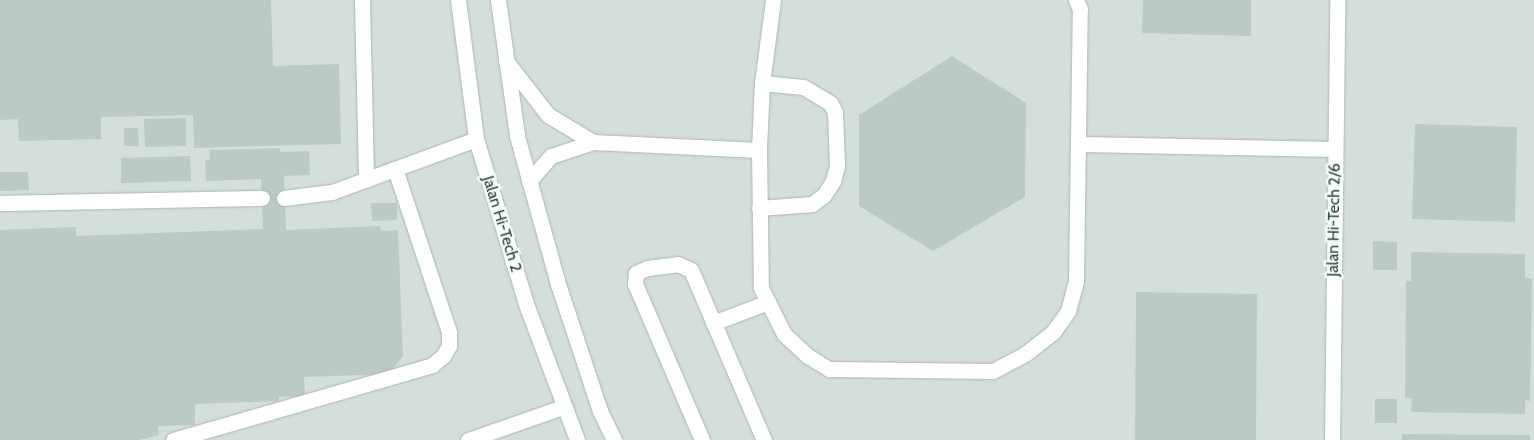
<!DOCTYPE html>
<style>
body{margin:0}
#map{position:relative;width:1534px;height:440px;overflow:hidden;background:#e6efeb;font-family:Cabin,sans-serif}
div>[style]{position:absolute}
.built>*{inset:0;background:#d4dfda}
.building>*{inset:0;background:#bbcac4}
.roads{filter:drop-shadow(0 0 1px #a8b8b2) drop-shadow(0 0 1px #a8b8b2)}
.minor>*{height:15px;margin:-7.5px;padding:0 7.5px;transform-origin:7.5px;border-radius:7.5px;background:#fff}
span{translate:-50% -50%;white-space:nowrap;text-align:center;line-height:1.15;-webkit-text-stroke:5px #f7fbf9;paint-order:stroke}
.street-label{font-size:16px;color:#24423a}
</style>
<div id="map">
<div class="built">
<i style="clip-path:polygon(0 0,1534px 0,1534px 440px,0 440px)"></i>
</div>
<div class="building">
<i style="clip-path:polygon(0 0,271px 0,273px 66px,339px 64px,341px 144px,194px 148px,193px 115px,101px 117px,101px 139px,19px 141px,18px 119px,0 120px)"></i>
<i style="clip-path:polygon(1143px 0,1251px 0,1251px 36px,1142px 33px)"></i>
<i style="clip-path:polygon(952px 56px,1026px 103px,1025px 197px,933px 251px,859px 206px,859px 115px)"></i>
<i style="clip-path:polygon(186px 118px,186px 146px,145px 147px,144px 119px)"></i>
<i style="clip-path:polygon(1415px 124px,1517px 127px,1515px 222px,1412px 219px)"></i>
<i style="clip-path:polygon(124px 128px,138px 128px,139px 146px,124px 146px)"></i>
<i style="clip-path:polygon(280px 148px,280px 152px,309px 151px,310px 175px,284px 176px,286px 230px,380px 226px,381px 231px,398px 230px,403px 356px,389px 374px,304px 377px,305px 396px,279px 397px,279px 401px,195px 404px,195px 425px,158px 426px,159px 435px,139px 440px,0 440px,0 230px,76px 227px,76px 236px,263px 229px,261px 179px,206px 181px,205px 160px,210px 160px,209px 150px)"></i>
<i style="clip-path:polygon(190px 156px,191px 181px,121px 183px,121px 158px)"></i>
<i style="clip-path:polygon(0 172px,28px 172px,29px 190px,0 191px)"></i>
<i style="clip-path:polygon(371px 203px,397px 203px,397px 220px,372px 221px)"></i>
<i style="clip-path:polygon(1373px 241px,1397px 242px,1397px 270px,1373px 270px)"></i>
<i style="clip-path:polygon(1411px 252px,1525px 254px,1525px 278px,1532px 278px,1530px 401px,1525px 400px,1525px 414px,1411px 412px,1412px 398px,1405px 398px,1406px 281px,1411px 281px)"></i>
<i style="clip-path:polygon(1136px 292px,1257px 294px,1256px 440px,1135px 440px)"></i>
<i style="clip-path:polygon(1375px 399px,1397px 399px,1397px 423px,1375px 423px)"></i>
<i style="clip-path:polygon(1402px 434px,1530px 435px,1530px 440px,1402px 440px)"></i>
</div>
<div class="roads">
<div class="minor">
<i style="left:362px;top:0;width:180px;rotate:88.7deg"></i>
<i style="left:458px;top:0;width:140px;rotate:82.6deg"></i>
<i style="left:476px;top:139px;width:172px;rotate:73.1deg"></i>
<i style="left:526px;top:304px;width:145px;rotate:69.4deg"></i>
<i style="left:498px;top:0;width:137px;rotate:82deg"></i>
<i style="left:517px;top:136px;width:154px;rotate:74.5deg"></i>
<i style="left:558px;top:284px;width:134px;rotate:71.7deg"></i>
<i style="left:600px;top:411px;width:32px;rotate:64deg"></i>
<i style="left:773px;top:0;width:84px;rotate:97.5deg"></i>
<i style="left:762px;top:83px;width:67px;rotate:92.6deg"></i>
<i style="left:759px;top:150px;width:138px;rotate:89.2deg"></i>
<i style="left:761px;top:288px;width:51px;rotate:63.4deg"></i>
<i style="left:784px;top:334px;width:33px;rotate:43deg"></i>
<i style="left:808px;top:356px;width:25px;rotate:32deg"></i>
<i style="left:829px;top:369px;width:164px;rotate:0.7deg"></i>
<i style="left:993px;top:371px;width:36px;rotate:-28deg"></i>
<i style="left:1025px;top:354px;width:36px;rotate:-38deg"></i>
<i style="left:1053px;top:332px;width:26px;rotate:-54deg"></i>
<i style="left:1068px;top:311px;width:31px;rotate:-75deg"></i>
<i style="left:1076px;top:281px;width:272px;rotate:-89.2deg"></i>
<i style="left:1080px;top:9px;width:10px;rotate:-114deg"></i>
<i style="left:506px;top:61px;width:68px;rotate:52.1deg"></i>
<i style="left:548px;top:115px;width:52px;rotate:31deg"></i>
<i style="left:1079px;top:144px;width:256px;rotate:1.1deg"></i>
<i style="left:529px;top:181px;width:33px;rotate:-49deg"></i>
<i style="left:551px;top:156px;width:44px;rotate:-18.4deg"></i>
<i style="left:593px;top:142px;width:166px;rotate:2.8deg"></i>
<i style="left:284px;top:198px;width:48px;rotate:-7.1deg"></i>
<i style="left:332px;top:192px;width:153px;rotate:-20.2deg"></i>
<i style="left:0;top:203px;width:262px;rotate:-1.1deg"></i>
<i style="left:759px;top:208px;width:53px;rotate:-4.3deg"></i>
<i style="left:812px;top:204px;width:15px;rotate:-37deg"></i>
<i style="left:824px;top:195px;width:17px;rotate:-57deg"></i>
<i style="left:833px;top:181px;width:16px;rotate:-75deg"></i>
<i style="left:837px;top:166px;width:54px;rotate:-92.1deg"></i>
<i style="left:835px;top:112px;width:10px;rotate:-119deg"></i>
<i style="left:830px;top:103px;width:31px;rotate:-149deg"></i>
<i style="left:803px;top:87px;width:41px;rotate:-174.4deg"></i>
<i style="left:713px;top:323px;width:59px;rotate:-20.9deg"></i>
<i style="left:173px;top:440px;width:270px;rotate:-16.1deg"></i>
<i style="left:432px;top:365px;width:14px;rotate:-39deg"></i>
<i style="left:443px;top:356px;width:12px;rotate:-59deg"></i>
<i style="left:449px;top:346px;width:14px;rotate:-90deg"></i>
<i style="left:449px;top:332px;width:172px;rotate:-108.3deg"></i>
<i style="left:468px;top:440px;width:101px;rotate:-19.2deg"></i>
<i style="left:702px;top:440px;width:170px;rotate:-113.2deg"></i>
<i style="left:635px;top:284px;width:11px;rotate:-85deg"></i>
<i style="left:636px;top:273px;width:12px;rotate:-24deg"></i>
<i style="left:647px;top:268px;width:31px;rotate:-7deg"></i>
<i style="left:678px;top:264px;width:14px;rotate:25deg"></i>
<i style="left:691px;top:270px;width:185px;rotate:66.8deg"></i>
<i style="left:1332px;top:440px;width:440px;rotate:-89.3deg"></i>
</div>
</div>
<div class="street-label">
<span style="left:1334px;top:220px;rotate:-89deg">Jalan Hi-Tech 2/6</span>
<span style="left:502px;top:224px;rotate:73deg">Jalan Hi-Tech 2</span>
</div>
</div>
